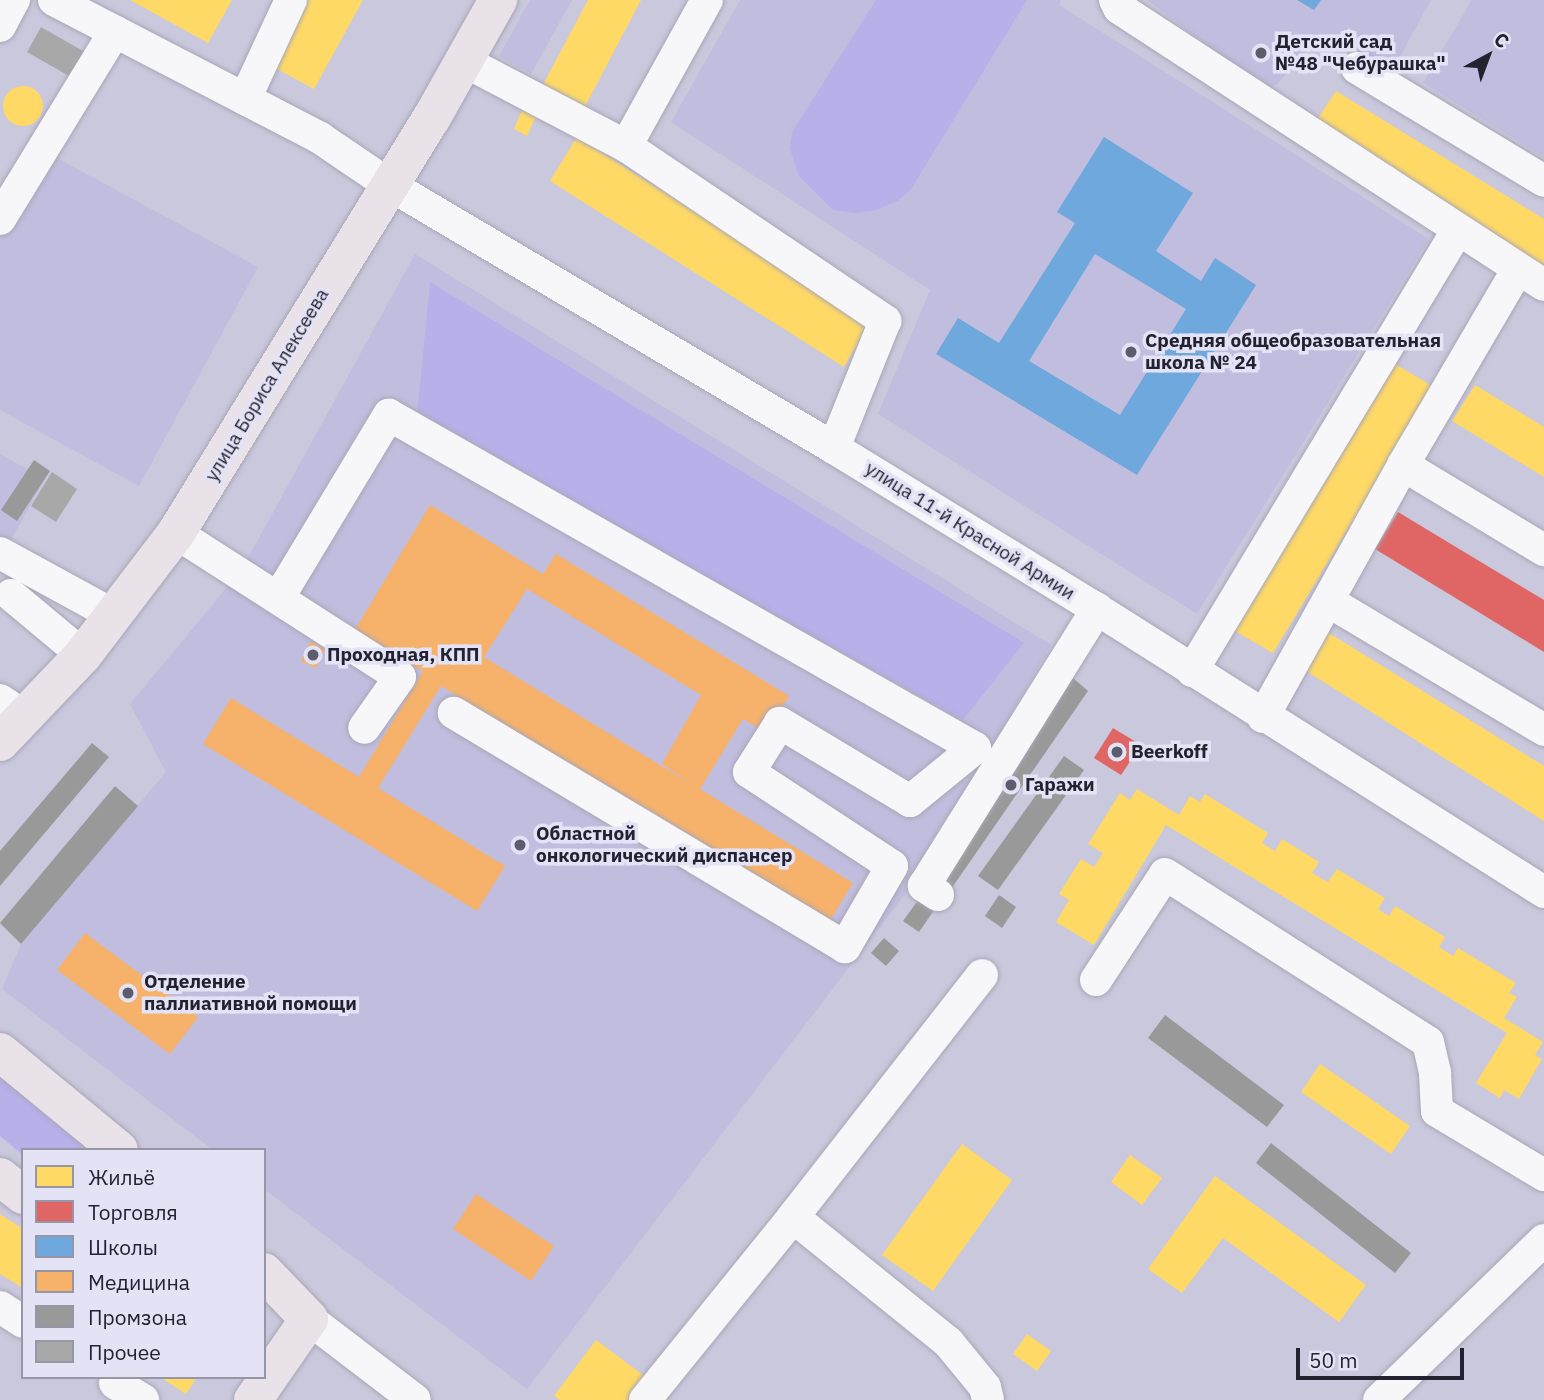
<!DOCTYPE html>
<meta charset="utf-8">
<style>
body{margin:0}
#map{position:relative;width:1544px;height:1400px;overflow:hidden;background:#cac8dc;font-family:"IBM Plex Sans",sans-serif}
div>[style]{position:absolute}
.built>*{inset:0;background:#c0bdde}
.green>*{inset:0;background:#b7b0e9}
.homes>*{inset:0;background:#ffd966}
.round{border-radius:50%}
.shops>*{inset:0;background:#e06666}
.schools>*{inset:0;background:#6fa8dc}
.health>*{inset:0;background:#f6b26b}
.industry>*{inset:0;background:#999}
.building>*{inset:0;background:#a8a8a9}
.roads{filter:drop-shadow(0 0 2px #a8a7b7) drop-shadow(0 0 2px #a8a7b7)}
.minor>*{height:32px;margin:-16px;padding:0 16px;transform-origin:16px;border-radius:16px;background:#f7f7fa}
.major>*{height:38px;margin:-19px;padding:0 19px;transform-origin:19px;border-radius:19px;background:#e9e2e8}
.dots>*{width:19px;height:19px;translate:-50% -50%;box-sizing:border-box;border:4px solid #e4e3f6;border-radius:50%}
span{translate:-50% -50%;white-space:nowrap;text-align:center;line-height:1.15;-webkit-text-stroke:7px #e4e3f6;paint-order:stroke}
.poi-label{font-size:19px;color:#232230;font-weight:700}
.left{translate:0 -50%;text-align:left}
.street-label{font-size:19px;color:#232230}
.legend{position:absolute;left:21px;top:1148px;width:245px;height:231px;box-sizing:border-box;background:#e4e3f6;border:2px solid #9796a7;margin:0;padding:9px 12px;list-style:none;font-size:21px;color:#232230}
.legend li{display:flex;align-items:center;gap:14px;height:35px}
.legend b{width:35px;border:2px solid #9796a7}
.north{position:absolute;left:1453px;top:21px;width:70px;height:70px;-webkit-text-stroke:5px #e4e3f6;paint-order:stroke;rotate:41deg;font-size:19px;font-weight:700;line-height:28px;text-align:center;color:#232230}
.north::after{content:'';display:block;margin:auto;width:24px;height:32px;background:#232230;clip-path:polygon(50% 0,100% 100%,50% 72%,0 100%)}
.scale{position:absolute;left:1296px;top:1348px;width:168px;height:32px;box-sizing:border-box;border:4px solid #232230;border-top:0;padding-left:9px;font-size:21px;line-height:24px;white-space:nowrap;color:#232230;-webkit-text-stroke:5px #e4e3f6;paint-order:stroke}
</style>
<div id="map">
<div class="built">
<i style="clip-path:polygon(530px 0,572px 0,531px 74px,499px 56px)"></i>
<i style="clip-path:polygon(740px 0,1061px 0,1059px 5px,1429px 239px,1197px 614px,878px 414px,930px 290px,671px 122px)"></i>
<i style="clip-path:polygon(1147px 0,1431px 0,1392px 71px,1339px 39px,1315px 43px,1276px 85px,1263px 87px)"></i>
<i style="clip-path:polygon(1472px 0,1544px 0,1544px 157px,1423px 83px)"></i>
<i style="clip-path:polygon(48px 153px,258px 267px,139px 486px,0 410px,0 236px)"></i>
<i style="clip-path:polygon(415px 254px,1051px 645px,912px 885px,527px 1389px,264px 1189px,264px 1150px,213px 1150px,2px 989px,21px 944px,166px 772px,130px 704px,242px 569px)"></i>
<i style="clip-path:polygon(0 454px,45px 479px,0 559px)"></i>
</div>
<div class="green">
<i style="clip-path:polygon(876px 0,1027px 0,911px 189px,899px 200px,876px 210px,855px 213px,833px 210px,799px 176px,790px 149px,792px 132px)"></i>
<i style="clip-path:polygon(430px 282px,1024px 643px,963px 720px,417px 417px)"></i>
<i style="clip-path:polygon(0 1069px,97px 1150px,23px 1150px,23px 1155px,0 1136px)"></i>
</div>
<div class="homes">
<i style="clip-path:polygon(130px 0,232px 0,208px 43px)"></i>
<i style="clip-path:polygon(303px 0,363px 0,314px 89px,268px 64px)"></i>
<i style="clip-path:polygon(588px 0,641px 0,579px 118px,537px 96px)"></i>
<i class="round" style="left:3px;top:86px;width:40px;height:40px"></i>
<i style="clip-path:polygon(1336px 91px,1544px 219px,1544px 272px,1311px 129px)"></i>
<i style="clip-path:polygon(522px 110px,536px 117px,527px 136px,514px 129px)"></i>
<i style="clip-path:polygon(577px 137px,870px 323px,844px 367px,550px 181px)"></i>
<i style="clip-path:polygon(1395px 364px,1434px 387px,1273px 653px,1233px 630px)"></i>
<i style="clip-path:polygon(1475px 385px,1544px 427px,1544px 477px,1452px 421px)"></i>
<i style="clip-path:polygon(1324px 630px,1544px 766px,1544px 821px,1300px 667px)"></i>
<i style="clip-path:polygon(1137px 789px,1179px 815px,1190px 796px,1200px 802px,1205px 794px,1268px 833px,1262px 843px,1275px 851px,1282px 839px,1319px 862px,1312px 873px,1328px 882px,1337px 869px,1385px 898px,1378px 909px,1389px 916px,1395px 906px,1445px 937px,1439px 947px,1453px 956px,1458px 948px,1516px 983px,1509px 993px,1517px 997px,1504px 1018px,1543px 1042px,1535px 1055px,1542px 1059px,1519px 1099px,1504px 1090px,1500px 1098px,1476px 1083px,1507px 1033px,1166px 825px,1094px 945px,1056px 922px,1069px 900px,1059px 894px,1081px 859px,1094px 867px,1103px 853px,1088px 844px,1120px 793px,1130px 800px)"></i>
<i style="clip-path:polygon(1320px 1064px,1410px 1126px,1391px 1154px,1301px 1092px)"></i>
<i style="clip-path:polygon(962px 1144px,1012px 1180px,933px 1291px,882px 1255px)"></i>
<i style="clip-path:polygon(1130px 1155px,1162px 1178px,1142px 1205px,1111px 1182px)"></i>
<i style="clip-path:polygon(1215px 1176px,1366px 1285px,1339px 1322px,1223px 1238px,1182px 1293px,1148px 1269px)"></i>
<i style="clip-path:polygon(0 1214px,23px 1229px,23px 1288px,0 1274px)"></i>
<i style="clip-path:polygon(1027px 1334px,1051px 1351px,1037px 1371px,1013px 1354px)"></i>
<i style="clip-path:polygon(596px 1340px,647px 1378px,631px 1400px,560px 1400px,554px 1396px)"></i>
<i style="clip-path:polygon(160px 1377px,197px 1377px,186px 1394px)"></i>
</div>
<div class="shops">
<i style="clip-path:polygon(1398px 512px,1544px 600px,1544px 652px,1375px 549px)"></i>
<i style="clip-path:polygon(1113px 728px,1141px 745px,1121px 775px,1094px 758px)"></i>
</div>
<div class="schools">
<i style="clip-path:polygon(1297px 0,1321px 0,1314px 10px)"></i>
<i style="clip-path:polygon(evenodd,1104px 137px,1193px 193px,1156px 251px,1201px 281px,1215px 258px,1256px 285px,1137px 475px,936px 354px,958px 318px,999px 343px,1075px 223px,1057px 212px,1104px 137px,1095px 254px,1186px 309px,1120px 415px,1029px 361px,1095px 254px)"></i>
</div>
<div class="health">
<i style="clip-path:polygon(evenodd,430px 505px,543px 574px,556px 554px,789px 696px,766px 733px,743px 719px,700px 789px,853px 883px,828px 924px,441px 686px,378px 788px,505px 866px,477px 911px,203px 744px,231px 698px,359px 777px,423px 671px,353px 633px,430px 505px,527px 589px,701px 695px,662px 764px,691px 784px,484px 657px,527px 589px)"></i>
<i style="clip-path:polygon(311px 641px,325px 649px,316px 668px,301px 661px)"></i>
<i style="clip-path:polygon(85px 933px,198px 1017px,170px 1054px,57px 970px)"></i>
<i style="clip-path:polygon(476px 1194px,554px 1246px,531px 1281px,453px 1229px)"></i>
</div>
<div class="industry">
<i style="clip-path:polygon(34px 460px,50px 471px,17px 521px,1px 510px)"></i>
<i style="clip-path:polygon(1073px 678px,1088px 691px,949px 892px,934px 880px)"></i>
<i style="clip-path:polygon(92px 743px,109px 757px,0 886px,0 851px)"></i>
<i style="clip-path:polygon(1064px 756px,1084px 770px,998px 890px,978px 876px)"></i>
<i style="clip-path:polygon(115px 786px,138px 806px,21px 944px,0 923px)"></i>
<i style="clip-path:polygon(924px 892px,939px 903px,919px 932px,903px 921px)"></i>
<i style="clip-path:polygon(999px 895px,1016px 907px,1002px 928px,985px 916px)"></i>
<i style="clip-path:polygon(884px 938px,899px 951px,886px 966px,871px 953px)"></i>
<i style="clip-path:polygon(1165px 1015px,1284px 1105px,1267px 1127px,1148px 1038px)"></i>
<i style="clip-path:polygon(1271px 1143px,1411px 1253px,1395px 1273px,1256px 1163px)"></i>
</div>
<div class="building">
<i style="clip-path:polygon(41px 27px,90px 55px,76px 80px,27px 52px)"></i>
<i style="clip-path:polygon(52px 472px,77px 489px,56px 522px,31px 506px)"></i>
</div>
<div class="roads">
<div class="minor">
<i style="left:54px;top:0;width:300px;rotate:27.4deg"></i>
<i style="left:320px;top:138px;width:82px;rotate:34.1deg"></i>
<i style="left:388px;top:184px;width:518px;rotate:30.62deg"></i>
<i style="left:834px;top:448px;width:303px;rotate:31.5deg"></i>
<i style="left:1092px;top:606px;width:535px;rotate:32.32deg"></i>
<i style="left:1115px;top:0;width:9px;rotate:63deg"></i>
<i style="left:1119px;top:8px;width:507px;rotate:33.09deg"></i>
<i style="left:0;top:26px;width:30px;rotate:-62deg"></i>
<i style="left:464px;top:61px;width:183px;rotate:27.7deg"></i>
<i style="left:626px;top:146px;width:313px;rotate:34deg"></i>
<i style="left:885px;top:321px;width:137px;rotate:111.9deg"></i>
<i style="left:1357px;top:68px;width:218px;rotate:31.1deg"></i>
<i style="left:245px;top:99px;width:109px;rotate:-65.1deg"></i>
<i style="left:626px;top:146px;width:167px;rotate:-61deg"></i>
<i style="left:0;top:219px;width:220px;rotate:-58.5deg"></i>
<i style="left:1403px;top:465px;width:165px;rotate:31.1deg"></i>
<i style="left:176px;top:533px;width:266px;rotate:32.7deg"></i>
<i style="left:400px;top:677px;width:62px;rotate:125.2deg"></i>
<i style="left:0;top:553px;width:131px;rotate:28.7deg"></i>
<i style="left:11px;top:595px;width:94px;rotate:39.8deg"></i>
<i style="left:279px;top:597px;width:213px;rotate:-58.9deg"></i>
<i style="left:389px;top:415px;width:674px;rotate:29.61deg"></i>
<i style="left:975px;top:748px;width:84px;rotate:140.8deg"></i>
<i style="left:910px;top:801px;width:152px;rotate:-149deg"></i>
<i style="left:780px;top:723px;width:58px;rotate:122.3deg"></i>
<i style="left:749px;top:772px;width:171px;rotate:33.3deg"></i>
<i style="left:892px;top:866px;width:94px;rotate:120.1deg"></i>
<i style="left:845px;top:947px;width:456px;rotate:-149.1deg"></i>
<i style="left:1328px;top:601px;width:252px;rotate:30.8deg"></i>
<i style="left:1192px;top:671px;width:514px;rotate:-58.94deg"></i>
<i style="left:0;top:700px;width:30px;rotate:34deg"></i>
<i style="left:1263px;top:717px;width:288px;rotate:-60.9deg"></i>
<i style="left:1403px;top:465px;width:227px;rotate:-59.6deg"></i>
<i style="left:938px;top:895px;width:17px;rotate:-147deg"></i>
<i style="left:924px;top:886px;width:327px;rotate:-58deg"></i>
<i style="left:1096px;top:980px;width:126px;rotate:-56.9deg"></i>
<i style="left:1165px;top:874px;width:312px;rotate:32.6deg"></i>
<i style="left:1428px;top:1042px;width:32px;rotate:77deg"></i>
<i style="left:1435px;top:1073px;width:38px;rotate:87deg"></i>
<i style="left:1437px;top:1111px;width:125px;rotate:30.9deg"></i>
<i style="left:793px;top:1217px;width:307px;rotate:-52deg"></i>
<i style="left:0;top:1307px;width:27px;rotate:33deg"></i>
<i style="left:309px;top:1319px;width:133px;rotate:37.4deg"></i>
<i style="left:115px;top:1383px;width:33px;rotate:31deg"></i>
<i style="left:645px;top:1400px;width:235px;rotate:-51deg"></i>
<i style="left:793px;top:1217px;width:199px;rotate:38.9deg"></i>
<i style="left:948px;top:1342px;width:58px;rotate:50.6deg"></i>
<i style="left:985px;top:1387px;width:13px;rotate:77deg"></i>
<i style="left:1379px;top:1400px;width:230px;rotate:-44.1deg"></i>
</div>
<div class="major">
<i style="left:0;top:742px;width:120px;rotate:-46.3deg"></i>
<i style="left:83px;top:655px;width:153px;rotate:-52.7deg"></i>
<i style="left:176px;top:533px;width:486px;rotate:-58.4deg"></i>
<i style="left:431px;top:119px;width:137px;rotate:-60.6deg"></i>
<i style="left:0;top:1052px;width:154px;rotate:39.5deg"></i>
<i style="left:0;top:1177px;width:29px;rotate:38deg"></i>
<i style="left:253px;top:1400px;width:98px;rotate:-55.3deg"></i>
<i style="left:309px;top:1319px;width:65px;rotate:-133.8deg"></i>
</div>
</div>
<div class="dots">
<i style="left:1261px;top:53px;background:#5d5c6c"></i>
<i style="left:1131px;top:352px;background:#5d5c6c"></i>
<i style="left:313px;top:655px;background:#5d5c6c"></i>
<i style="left:1117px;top:752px;background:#5d5c6c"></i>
<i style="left:1011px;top:785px;background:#5d5c6c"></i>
<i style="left:520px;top:845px;background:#5d5c6c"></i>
<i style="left:128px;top:993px;background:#5d5c6c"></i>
</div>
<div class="poi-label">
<span class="left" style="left:1275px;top:53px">Детский сад<br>№48 "Чебурашка"</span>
<span class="left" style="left:1145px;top:352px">Средняя общеобразовательная<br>школа № 24</span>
<span class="left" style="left:327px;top:655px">Проходная, КПП</span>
<span class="left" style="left:1131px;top:752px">Beerkoff</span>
<span class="left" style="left:1025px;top:785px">Гаражи</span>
<span class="left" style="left:536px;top:845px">Областной<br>онкологический диспансер</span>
<span class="left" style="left:144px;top:993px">Отделение<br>паллиативной помощи</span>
</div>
<div class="street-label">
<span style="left:267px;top:385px;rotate:-59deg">улица Бориса Алексеева</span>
<span style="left:970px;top:531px;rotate:32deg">улица 11-й Красной Армии</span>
</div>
<ul class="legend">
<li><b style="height:19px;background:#ffd966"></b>Жильё</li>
<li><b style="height:19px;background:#e06666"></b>Торговля</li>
<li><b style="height:19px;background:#6fa8dc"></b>Школы</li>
<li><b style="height:19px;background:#f6b26b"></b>Медицина</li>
<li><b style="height:19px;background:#999"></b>Промзона</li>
<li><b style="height:19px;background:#a8a8a9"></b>Прочее</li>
</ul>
<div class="north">С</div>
<div class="scale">50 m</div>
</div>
